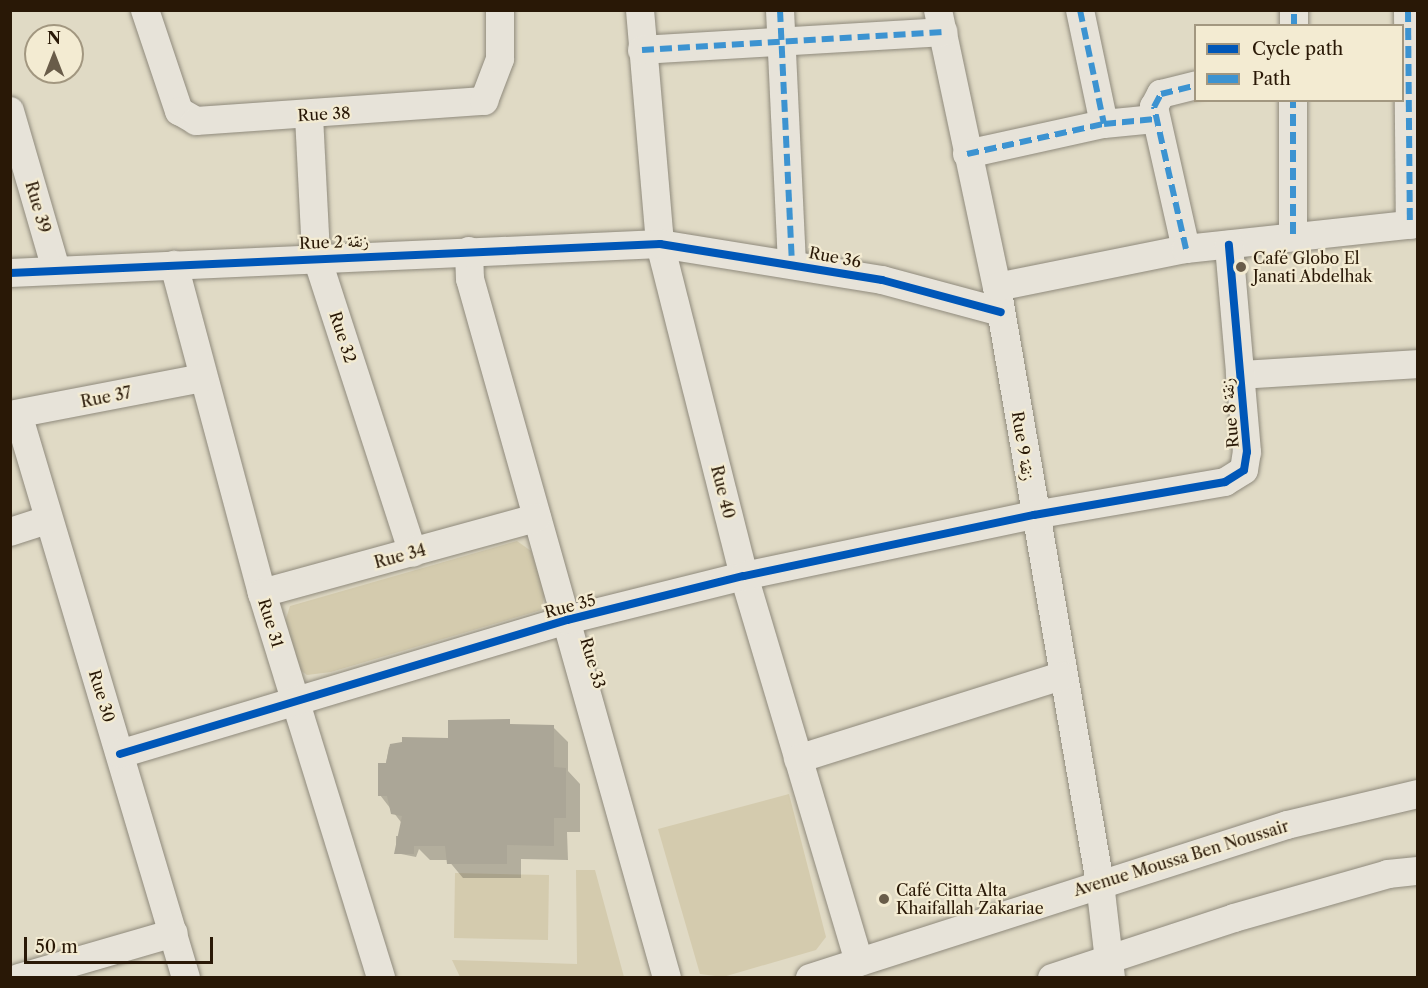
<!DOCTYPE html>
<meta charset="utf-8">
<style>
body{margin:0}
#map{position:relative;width:1428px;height:988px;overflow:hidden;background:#e0dac5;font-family:"Libre Caslon Text",Amiri,serif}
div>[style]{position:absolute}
.green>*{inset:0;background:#d4cbae}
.shadow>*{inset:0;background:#0003}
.building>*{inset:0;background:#aba697}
.roads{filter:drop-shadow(0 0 2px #8f8a7c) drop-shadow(0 0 2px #8f8a7c)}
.minor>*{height:28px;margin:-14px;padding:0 14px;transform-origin:14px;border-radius:14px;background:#e7e3d9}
.quiet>*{height:6px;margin-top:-3px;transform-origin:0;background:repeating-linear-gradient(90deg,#3c93d1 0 12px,transparent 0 18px)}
.cycleway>*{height:8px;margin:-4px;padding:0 4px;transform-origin:4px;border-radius:4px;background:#0057b8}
.dots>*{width:16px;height:16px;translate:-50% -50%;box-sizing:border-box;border:3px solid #f3ebd2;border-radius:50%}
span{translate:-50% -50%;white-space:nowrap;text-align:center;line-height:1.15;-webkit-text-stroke:4.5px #f3ebd2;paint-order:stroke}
.street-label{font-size:16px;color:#291806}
.poi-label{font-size:16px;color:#291806}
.left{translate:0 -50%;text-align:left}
.frame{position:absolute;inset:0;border:12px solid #291806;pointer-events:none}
.legend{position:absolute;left:1194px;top:24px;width:210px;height:78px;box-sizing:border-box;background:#f3ebd2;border:2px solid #a29780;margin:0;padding:8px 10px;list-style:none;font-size:18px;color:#291806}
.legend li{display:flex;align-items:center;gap:12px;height:30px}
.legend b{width:30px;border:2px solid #a29780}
.north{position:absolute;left:24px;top:24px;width:60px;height:60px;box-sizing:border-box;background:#f3ebd2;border:2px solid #a29780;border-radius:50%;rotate:0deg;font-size:16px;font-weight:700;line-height:24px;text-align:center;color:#291806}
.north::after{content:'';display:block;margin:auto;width:21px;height:27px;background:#695c49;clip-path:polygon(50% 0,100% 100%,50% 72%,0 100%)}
.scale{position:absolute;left:24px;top:937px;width:189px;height:27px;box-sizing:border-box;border:3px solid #291806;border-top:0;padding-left:8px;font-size:18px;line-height:21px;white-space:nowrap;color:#291806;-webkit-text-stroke:4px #f3ebd2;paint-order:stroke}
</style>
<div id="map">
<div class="green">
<i style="clip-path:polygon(517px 541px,531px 551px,545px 594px,541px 610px,331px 672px,307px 675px,299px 669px,284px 625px,290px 606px)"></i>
<i style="clip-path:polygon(789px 794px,826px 937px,816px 950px,723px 977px,700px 974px,658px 829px)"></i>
<i style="clip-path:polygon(576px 870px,595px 870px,624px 977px,460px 977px,452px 960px,577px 964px)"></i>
<i style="clip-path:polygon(455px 873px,549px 875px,548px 940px,454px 938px)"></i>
</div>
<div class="shadow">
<i style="clip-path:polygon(553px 727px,568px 742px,568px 771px,580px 784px,580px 832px,567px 832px,568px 860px,521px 859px,521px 878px,463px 878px,448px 860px,430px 860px,419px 849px,416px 857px,396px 853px,396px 836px,404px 836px,404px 826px,380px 795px,389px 747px)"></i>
</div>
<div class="building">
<i style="clip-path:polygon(510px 719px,510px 724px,554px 725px,554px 767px,566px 768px,566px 818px,554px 818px,554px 846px,507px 845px,507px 864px,447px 864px,445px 846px,414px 846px,414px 854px,394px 854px,402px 816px,391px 814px,387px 796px,378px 796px,378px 763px,386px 763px,390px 744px,402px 742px,402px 737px,448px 738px,448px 720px)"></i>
</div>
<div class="roads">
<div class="minor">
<i style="left:145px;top:10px;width:107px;rotate:71.4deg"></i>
<i style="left:179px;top:111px;width:20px;rotate:30deg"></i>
<i style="left:196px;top:121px;width:289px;rotate:-4deg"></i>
<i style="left:484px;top:101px;width:45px;rotate:-69.1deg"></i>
<i style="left:500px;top:59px;width:49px;rotate:-90deg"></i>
<i style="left:640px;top:10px;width:235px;rotate:85.1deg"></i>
<i style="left:660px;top:244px;width:342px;rotate:75.8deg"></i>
<i style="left:744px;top:576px;width:403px;rotate:73.4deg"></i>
<i style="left:780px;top:10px;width:252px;rotate:87.3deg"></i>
<i style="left:938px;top:10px;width:283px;rotate:78deg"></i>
<i style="left:997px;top:287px;width:605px;rotate:80.2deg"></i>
<i style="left:1100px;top:883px;width:96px;rotate:83.4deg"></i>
<i style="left:1080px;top:10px;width:116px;rotate:78.1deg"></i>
<i style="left:1408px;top:10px;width:215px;rotate:89.5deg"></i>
<i style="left:1294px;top:26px;width:16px;rotate:-90deg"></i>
<i style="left:642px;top:50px;width:302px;rotate:-3.4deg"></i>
<i style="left:10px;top:111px;width:165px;rotate:73.8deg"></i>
<i style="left:309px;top:116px;width:139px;rotate:87.1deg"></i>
<i style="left:316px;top:255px;width:313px;rotate:72deg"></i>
<i style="left:967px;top:154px;width:140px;rotate:-12.4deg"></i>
<i style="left:1104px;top:124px;width:51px;rotate:-5.6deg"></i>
<i style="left:1293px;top:234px;width:134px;rotate:-90deg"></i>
<i style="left:1186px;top:249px;width:146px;rotate:-102.7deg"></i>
<i style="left:1154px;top:107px;width:15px;rotate:-62deg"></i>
<i style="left:1161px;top:94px;width:36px;rotate:-14deg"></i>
<i style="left:469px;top:251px;width:28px;rotate:88deg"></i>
<i style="left:470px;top:279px;width:726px;rotate:74.26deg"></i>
<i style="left:174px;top:265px;width:340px;rotate:75deg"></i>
<i style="left:262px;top:593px;width:403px;rotate:72.8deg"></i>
<i style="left:10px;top:273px;width:651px;rotate:-2.55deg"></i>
<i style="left:660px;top:244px;width:225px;rotate:9.2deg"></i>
<i style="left:882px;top:280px;width:123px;rotate:15.1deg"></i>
<i style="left:997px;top:287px;width:193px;rotate:-11.4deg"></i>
<i style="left:1186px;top:249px;width:233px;rotate:-6.2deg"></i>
<i style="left:1240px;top:375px;width:178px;rotate:-3.5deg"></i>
<i style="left:18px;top:414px;width:588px;rotate:73.41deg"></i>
<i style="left:10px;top:415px;width:196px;rotate:-10.9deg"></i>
<i style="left:10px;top:532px;width:39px;rotate:-18deg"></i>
<i style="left:262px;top:593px;width:285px;rotate:-15.3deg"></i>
<i style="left:120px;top:754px;width:467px;rotate:-16.7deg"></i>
<i style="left:567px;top:620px;width:182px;rotate:-14deg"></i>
<i style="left:744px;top:576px;width:296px;rotate:-11.9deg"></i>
<i style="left:1034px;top:515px;width:194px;rotate:-9.8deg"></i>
<i style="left:1225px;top:482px;width:22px;rotate:-32deg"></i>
<i style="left:1244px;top:470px;width:18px;rotate:-81deg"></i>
<i style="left:1247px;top:452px;width:208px;rotate:-95deg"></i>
<i style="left:798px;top:759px;width:276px;rotate:-17.5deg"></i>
<i style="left:19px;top:978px;width:161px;rotate:-16.2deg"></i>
<i style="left:810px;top:978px;width:501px;rotate:-17.78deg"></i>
<i style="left:1287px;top:825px;width:135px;rotate:-13.3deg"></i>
<i style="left:1052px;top:978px;width:192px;rotate:-18.2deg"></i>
<i style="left:1234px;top:918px;width:160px;rotate:-15.9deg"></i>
<i style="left:1388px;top:874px;width:30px;rotate:-6deg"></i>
</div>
</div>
<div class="quiet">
<i style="left:780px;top:10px;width:252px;rotate:87.3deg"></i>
<i style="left:1080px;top:10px;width:116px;rotate:78.1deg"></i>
<i style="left:1408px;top:10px;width:215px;rotate:89.5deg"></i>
<i style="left:1294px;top:26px;width:16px;rotate:-90deg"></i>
<i style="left:642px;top:50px;width:302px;rotate:-3.4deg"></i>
<i style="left:967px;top:154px;width:140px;rotate:-12.4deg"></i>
<i style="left:1104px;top:124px;width:51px;rotate:-5.6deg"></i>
<i style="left:1293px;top:234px;width:134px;rotate:-90deg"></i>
<i style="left:1186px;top:249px;width:146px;rotate:-102.7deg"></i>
<i style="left:1154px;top:107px;width:15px;rotate:-62deg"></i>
<i style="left:1161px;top:94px;width:36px;rotate:-14deg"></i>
</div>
<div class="cycleway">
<i style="left:10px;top:273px;width:651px;rotate:-2.55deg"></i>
<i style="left:660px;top:244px;width:225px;rotate:9.2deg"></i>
<i style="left:882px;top:280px;width:123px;rotate:15.1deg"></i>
<i style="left:120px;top:754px;width:467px;rotate:-16.7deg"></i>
<i style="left:567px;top:620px;width:182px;rotate:-14deg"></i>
<i style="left:744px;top:576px;width:296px;rotate:-11.9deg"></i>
<i style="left:1034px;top:515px;width:194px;rotate:-9.8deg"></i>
<i style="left:1225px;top:482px;width:22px;rotate:-32deg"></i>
<i style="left:1244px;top:470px;width:18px;rotate:-81deg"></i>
<i style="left:1247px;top:452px;width:208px;rotate:-95deg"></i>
</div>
<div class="dots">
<i style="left:1241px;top:267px;background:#695c49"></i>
<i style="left:884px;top:899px;background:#695c49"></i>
</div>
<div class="street-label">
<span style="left:324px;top:114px;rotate:-3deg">Rue 38</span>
<span style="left:38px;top:207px;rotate:74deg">Rue 39</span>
<span style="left:334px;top:242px;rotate:-2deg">Rue 2 زنقة</span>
<span style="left:835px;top:257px;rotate:11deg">Rue 36</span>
<span style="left:343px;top:337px;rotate:72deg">Rue 32</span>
<span style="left:106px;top:397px;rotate:-11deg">Rue 37</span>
<span style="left:1230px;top:413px;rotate:-95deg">Rue 8 زنقة</span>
<span style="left:1023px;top:446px;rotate:81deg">Rue 9 زنقة</span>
<span style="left:723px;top:492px;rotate:76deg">Rue 40</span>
<span style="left:400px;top:556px;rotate:-15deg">Rue 34</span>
<span style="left:570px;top:606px;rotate:-15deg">Rue 35</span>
<span style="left:271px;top:623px;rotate:73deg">Rue 31</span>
<span style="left:593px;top:663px;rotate:74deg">Rue 33</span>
<span style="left:102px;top:696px;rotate:73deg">Rue 30</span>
<span style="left:1181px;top:858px;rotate:-17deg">Avenue Moussa Ben Noussair</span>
</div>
<div class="poi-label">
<span class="left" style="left:1253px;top:267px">Café Globo El<br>Janati Abdelhak</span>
<span class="left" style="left:896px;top:899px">Café Citta Alta<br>Khaifallah Zakariae</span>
</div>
<div class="frame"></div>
<ul class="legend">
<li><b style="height:8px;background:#0057b8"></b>Cycle path</li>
<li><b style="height:8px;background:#3c93d1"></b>Path</li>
</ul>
<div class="north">N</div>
<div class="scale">50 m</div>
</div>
